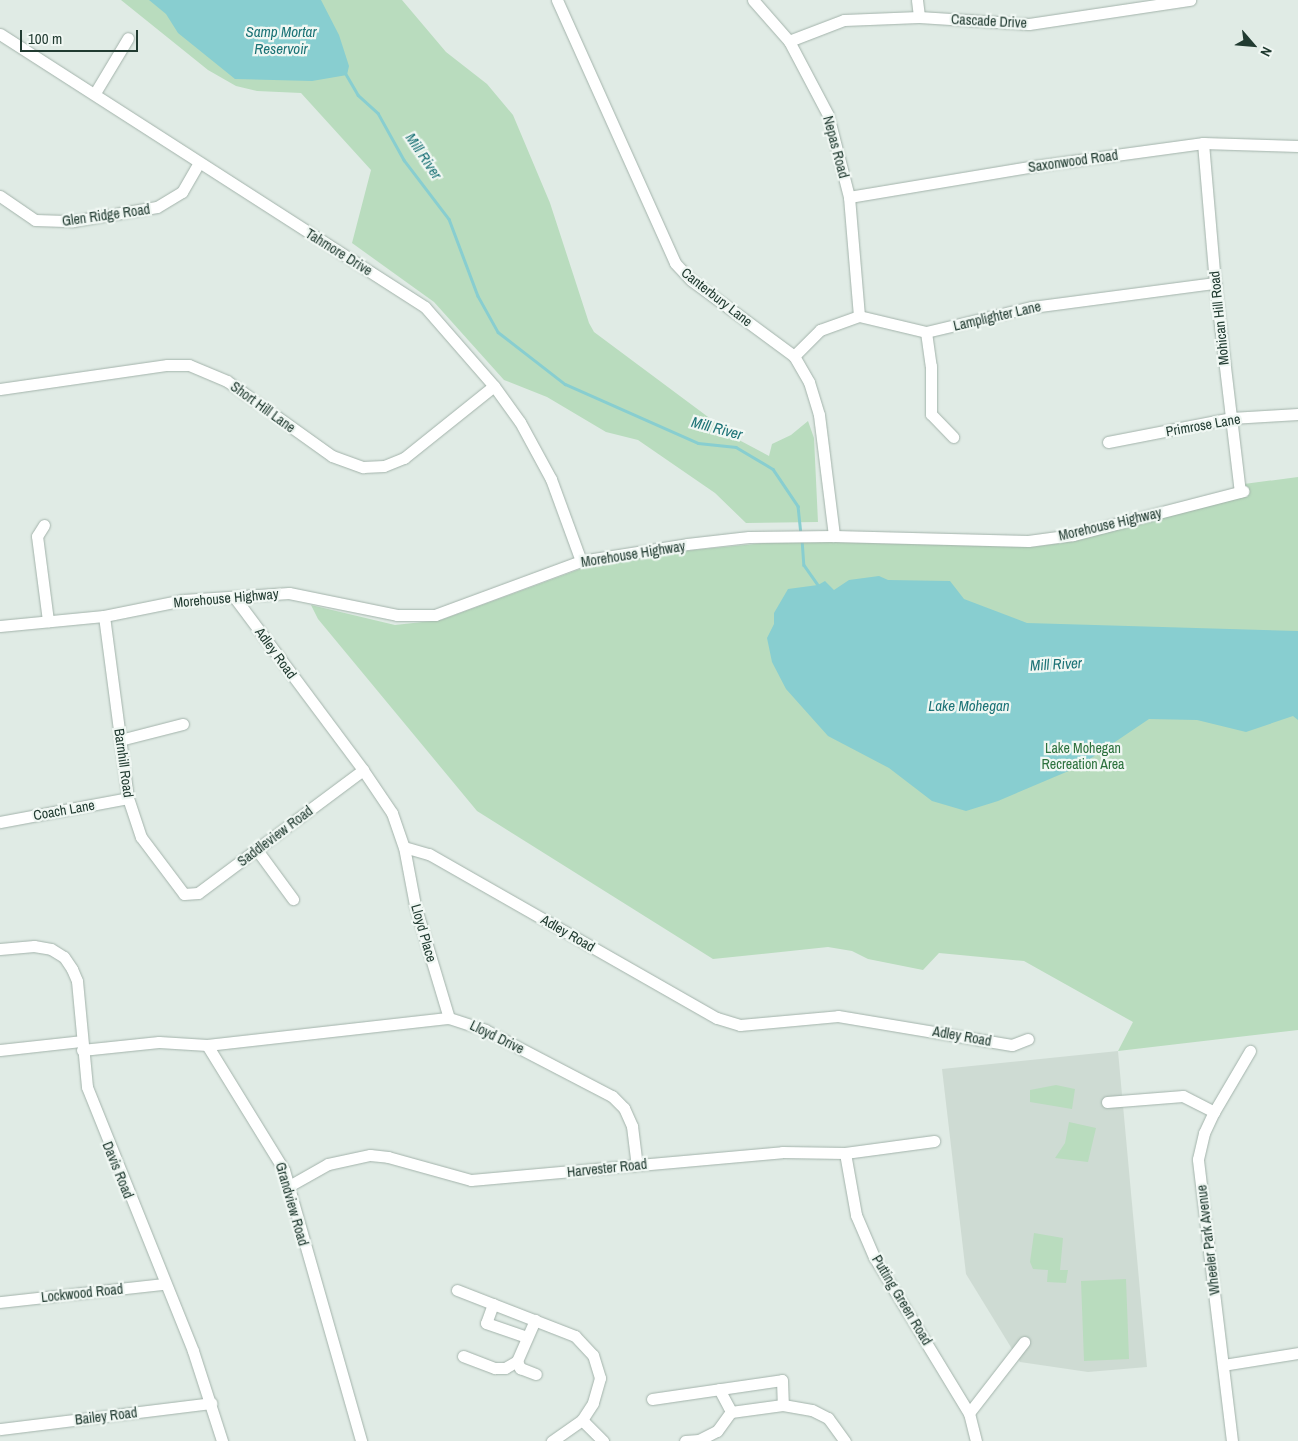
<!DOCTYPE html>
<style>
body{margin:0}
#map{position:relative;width:1298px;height:1441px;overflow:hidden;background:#e0ebe5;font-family:"Archivo Narrow",sans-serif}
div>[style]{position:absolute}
.built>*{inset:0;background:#cedbd3}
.green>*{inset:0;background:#b9dcbe}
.water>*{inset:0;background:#88ced0}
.stream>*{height:2.5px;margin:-1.25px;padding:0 1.25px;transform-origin:1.25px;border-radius:1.25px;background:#88ced0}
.roads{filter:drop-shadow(0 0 1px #a3b3ab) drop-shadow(0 0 1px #a3b3ab)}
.minor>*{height:11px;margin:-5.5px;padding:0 5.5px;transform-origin:5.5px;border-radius:5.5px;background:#fff}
span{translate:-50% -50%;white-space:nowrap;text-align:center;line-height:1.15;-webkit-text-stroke:4.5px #f0f7f3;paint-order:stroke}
.street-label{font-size:14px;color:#213b31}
.park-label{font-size:14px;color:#2c713d}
.water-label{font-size:15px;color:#1c7376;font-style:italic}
.north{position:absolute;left:1228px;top:20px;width:50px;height:50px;-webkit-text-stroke:4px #f0f7f3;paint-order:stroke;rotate:117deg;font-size:14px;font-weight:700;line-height:20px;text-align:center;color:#213b31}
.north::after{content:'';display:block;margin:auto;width:18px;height:22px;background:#213b31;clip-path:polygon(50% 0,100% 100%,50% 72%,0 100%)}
.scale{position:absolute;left:20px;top:30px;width:118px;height:22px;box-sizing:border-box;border:2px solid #213b31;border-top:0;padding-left:6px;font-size:15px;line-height:18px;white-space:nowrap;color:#213b31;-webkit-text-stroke:4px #f0f7f3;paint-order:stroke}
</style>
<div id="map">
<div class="built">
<i style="clip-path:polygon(1118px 1051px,1147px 1367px,1088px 1372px,1020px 1362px,966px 1274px,942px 1069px)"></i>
</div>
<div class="green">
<i style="clip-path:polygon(121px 0,402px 0,446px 52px,487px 84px,513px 115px,550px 203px,589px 323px,594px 332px,739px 440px,769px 456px,772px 444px,791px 435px,808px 421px,814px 438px,818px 522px,746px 523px,715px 493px,638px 440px,606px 432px,547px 397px,504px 380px,434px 302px,352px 243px,371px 170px,301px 93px,257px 91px,236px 86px,208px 70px)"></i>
<i style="clip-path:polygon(1298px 477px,1298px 1030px,1118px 1051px,1133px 1022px,1024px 961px,939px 953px,923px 970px,868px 959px,852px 951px,828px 947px,713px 959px,477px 811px,318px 619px,311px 605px,395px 625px,441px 620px,580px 569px,684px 551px,785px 541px,1033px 547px,1076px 541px,1245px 495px,1244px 484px)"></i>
<i style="clip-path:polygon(1056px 1085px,1075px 1089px,1072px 1109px,1030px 1102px,1030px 1090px)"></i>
<i style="clip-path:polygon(1069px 1122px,1096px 1128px,1088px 1162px,1055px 1158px,1065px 1143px)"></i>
<i style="clip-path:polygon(1034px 1233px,1063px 1238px,1060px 1270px,1068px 1270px,1066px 1283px,1047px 1282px,1048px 1270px,1033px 1269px,1030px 1262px)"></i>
<i style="clip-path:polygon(1126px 1279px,1129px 1359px,1084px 1361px,1081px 1281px)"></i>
</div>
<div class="water">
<i style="clip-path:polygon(149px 0,321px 0,339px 35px,349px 66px,347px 75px,312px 81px,235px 79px,178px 33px,166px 14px)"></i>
<i style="clip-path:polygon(879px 576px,888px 580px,950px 581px,964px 599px,1027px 623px,1298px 631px,1298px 720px,1293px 716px,1246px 732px,1197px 720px,1149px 719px,1078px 767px,998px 801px,966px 811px,932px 801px,889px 768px,828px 736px,786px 689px,772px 662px,767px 638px,774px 624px,774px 613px,788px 589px,818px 585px,825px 581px,834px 590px,849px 580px)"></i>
</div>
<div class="stream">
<i style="left:346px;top:74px;width:24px;rotate:60deg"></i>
<i style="left:358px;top:95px;width:27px;rotate:42deg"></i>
<i style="left:378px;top:113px;width:54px;rotate:61deg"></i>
<i style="left:404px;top:160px;width:74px;rotate:52.7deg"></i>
<i style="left:449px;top:219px;width:82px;rotate:69.4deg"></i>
<i style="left:478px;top:296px;width:41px;rotate:60.9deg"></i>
<i style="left:498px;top:332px;width:85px;rotate:37.8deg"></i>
<i style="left:565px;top:384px;width:145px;rotate:23.9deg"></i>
<i style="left:698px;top:443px;width:38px;rotate:6deg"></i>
<i style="left:736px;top:447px;width:43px;rotate:30.7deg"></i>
<i style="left:773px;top:469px;width:45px;rotate:56deg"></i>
<i style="left:798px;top:506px;width:27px;rotate:84deg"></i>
<i style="left:802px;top:539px;width:26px;rotate:86deg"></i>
<i style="left:804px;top:565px;width:24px;rotate:55deg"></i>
</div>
<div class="roads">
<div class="minor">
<i style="left:557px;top:0;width:288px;rotate:65.8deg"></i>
<i style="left:675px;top:263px;width:23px;rotate:47deg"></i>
<i style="left:691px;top:280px;width:128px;rotate:36.4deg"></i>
<i style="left:794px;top:356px;width:30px;rotate:60deg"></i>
<i style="left:809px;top:382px;width:34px;rotate:73deg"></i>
<i style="left:819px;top:415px;width:122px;rotate:82.9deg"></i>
<i style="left:753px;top:0;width:55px;rotate:48.7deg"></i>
<i style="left:789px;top:41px;width:84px;rotate:62.2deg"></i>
<i style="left:828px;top:115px;width:85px;rotate:75.6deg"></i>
<i style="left:849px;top:197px;width:119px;rotate:85.2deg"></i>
<i style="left:917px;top:0;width:17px;rotate:83deg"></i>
<i style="left:0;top:34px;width:505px;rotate:32.71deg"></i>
<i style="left:425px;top:307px;width:105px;rotate:48.9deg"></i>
<i style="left:494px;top:386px;width:44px;rotate:54.2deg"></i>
<i style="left:520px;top:422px;width:65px;rotate:61.5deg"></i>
<i style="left:551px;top:479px;width:87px;rotate:69.9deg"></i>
<i style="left:789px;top:41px;width:59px;rotate:-20.9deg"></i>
<i style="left:844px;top:20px;width:75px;rotate:-2.3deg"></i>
<i style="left:919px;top:17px;width:110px;rotate:3.6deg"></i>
<i style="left:1029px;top:24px;width:163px;rotate:-8.5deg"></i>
<i style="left:95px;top:93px;width:64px;rotate:-59deg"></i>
<i style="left:1203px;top:143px;width:141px;rotate:85.1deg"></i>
<i style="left:1215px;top:283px;width:210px;rotate:83.2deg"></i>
<i style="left:0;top:196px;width:42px;rotate:34.4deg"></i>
<i style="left:35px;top:220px;width:38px;rotate:2deg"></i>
<i style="left:73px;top:221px;width:85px;rotate:-9.5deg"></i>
<i style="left:157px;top:207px;width:29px;rotate:-31deg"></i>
<i style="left:182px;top:192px;width:34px;rotate:-60deg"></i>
<i style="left:849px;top:197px;width:189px;rotate:-9.5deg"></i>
<i style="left:1035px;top:166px;width:170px;rotate:-7.8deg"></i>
<i style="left:1203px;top:143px;width:95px;rotate:1.8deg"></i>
<i style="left:926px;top:332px;width:34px;rotate:82deg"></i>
<i style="left:931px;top:366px;width:48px;rotate:90deg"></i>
<i style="left:931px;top:414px;width:32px;rotate:46deg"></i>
<i style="left:794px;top:356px;width:37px;rotate:-45deg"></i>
<i style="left:820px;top:330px;width:41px;rotate:-19.7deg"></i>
<i style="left:859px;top:316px;width:69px;rotate:13.4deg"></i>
<i style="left:926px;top:332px;width:109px;rotate:-13.3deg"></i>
<i style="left:1032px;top:307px;width:185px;rotate:-7.5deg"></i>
<i style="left:0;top:389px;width:169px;rotate:-8.2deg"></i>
<i style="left:167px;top:365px;width:22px"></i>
<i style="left:189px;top:365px;width:41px;rotate:22.8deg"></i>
<i style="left:227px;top:381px;width:129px;rotate:35.5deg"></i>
<i style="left:332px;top:456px;width:33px;rotate:20deg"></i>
<i style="left:363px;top:467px;width:21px;rotate:-3deg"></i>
<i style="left:384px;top:466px;width:22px;rotate:-22deg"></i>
<i style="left:404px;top:458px;width:115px;rotate:-38.7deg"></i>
<i style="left:1108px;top:442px;width:125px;rotate:-11deg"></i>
<i style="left:1231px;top:418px;width:67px;rotate:-3.4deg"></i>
<i style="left:44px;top:525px;width:13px;rotate:122deg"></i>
<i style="left:37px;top:536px;width:86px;rotate:82.6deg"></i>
<i style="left:235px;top:598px;width:214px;rotate:53.3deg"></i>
<i style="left:363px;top:770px;width:52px;rotate:56deg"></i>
<i style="left:392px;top:813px;width:36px;rotate:71deg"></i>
<i style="left:404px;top:847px;width:26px;rotate:16deg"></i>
<i style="left:429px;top:854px;width:331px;rotate:29.7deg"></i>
<i style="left:717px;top:1018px;width:24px;rotate:17deg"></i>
<i style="left:740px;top:1025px;width:98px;rotate:-5.2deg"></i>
<i style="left:838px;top:1016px;width:176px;rotate:9.5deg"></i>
<i style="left:1012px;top:1045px;width:17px;rotate:-21deg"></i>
<i style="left:104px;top:616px;width:184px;rotate:82.5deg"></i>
<i style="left:128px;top:798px;width:41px;rotate:71.6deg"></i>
<i style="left:141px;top:837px;width:71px;rotate:53deg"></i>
<i style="left:184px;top:894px;width:14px;rotate:-4deg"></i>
<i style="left:198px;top:893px;width:206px;rotate:-36.7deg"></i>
<i style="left:0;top:626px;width:104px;rotate:-5.5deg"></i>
<i style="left:104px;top:616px;width:81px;rotate:-11.4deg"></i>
<i style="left:183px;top:600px;width:106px;rotate:-3.8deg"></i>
<i style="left:289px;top:593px;width:110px;rotate:11.5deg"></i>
<i style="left:397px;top:615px;width:38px"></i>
<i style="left:435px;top:615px;width:156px;rotate:-20.3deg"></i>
<i style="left:581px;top:561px;width:107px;rotate:-9.1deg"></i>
<i style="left:687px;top:544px;width:62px;rotate:-6.4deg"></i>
<i style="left:749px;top:537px;width:85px;rotate:-0.7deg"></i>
<i style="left:834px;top:536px;width:194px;rotate:1.5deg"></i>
<i style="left:1028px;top:541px;width:45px;rotate:-7.6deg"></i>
<i style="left:1073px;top:535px;width:176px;rotate:-14.5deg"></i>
<i style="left:120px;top:740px;width:65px;rotate:-14.3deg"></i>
<i style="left:0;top:822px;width:130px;rotate:-10.6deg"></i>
<i style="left:404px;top:847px;width:59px;rotate:79.3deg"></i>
<i style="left:415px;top:905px;width:118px;rotate:73.3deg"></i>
<i style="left:257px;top:850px;width:61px;rotate:53.7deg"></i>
<i style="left:0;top:949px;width:34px;rotate:-5deg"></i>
<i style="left:34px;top:946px;width:17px;rotate:10deg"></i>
<i style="left:51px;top:949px;width:15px;rotate:32deg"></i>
<i style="left:64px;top:957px;width:14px;rotate:56deg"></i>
<i style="left:72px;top:969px;width:13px;rotate:67deg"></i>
<i style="left:77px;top:981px;width:106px;rotate:84.6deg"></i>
<i style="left:87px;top:1087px;width:284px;rotate:68.1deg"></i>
<i style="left:193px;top:1351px;width:95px;rotate:72.1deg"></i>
<i style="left:207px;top:1045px;width:147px;rotate:58.4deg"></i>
<i style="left:284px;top:1170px;width:282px;rotate:74.1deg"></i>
<i style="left:0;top:1050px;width:81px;rotate:-6.3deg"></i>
<i style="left:82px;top:1050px;width:77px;rotate:-5.9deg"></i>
<i style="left:159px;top:1042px;width:48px;rotate:3.6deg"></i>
<i style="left:207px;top:1045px;width:244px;rotate:-6.4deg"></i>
<i style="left:449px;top:1018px;width:38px;rotate:18deg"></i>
<i style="left:485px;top:1030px;width:143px;rotate:27.5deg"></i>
<i style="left:612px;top:1096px;width:17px;rotate:45deg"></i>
<i style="left:624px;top:1108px;width:20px;rotate:66deg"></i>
<i style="left:632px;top:1126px;width:39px;rotate:83deg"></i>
<i style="left:1107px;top:1102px;width:76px;rotate:-4.5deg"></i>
<i style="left:1183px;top:1096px;width:35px;rotate:27deg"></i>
<i style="left:845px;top:1153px;width:63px;rotate:79.9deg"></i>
<i style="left:856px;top:1215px;width:46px;rotate:66.8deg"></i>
<i style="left:874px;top:1257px;width:183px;rotate:58.7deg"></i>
<i style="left:969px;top:1413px;width:29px;rotate:76deg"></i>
<i style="left:289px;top:1186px;width:45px;rotate:-29.4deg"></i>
<i style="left:328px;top:1164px;width:43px;rotate:-12.1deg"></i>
<i style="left:370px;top:1155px;width:18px;rotate:6deg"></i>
<i style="left:388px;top:1157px;width:86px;rotate:15.5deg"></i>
<i style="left:471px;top:1180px;width:312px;rotate:-5.1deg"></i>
<i style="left:782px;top:1152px;width:63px;rotate:0.9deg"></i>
<i style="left:845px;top:1153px;width:90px;rotate:-7.7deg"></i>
<i style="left:457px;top:1290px;width:127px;rotate:21.3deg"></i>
<i style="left:575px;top:1336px;width:26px;rotate:47deg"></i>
<i style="left:593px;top:1355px;width:24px;rotate:73deg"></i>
<i style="left:600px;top:1378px;width:26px;rotate:106deg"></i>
<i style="left:593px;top:1403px;width:20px;rotate:123deg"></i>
<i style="left:582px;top:1420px;width:37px;rotate:145deg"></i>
<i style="left:0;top:1302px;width:164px;rotate:-6.3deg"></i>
<i style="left:493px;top:1304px;width:20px;rotate:110deg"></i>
<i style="left:486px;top:1323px;width:43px;rotate:18.9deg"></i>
<i style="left:463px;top:1356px;width:34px;rotate:21deg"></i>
<i style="left:495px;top:1368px;width:10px"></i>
<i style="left:505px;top:1368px;width:14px;rotate:-30deg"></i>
<i style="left:517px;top:1361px;width:45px;rotate:-66.3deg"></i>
<i style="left:517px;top:1361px;width:8px;rotate:67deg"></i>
<i style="left:520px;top:1368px;width:17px;rotate:21deg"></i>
<i style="left:1223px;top:1365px;width:76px;rotate:-9.1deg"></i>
<i style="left:719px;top:1389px;width:26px;rotate:62deg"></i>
<i style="left:652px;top:1399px;width:131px;rotate:-8.3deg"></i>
<i style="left:782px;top:1380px;width:25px;rotate:88deg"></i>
<i style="left:969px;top:1413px;width:90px;rotate:-52.2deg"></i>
<i style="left:582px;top:1420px;width:30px;rotate:45deg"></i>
<i style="left:0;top:1429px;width:213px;rotate:-7deg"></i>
<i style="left:685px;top:1441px;width:14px;rotate:-4deg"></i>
<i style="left:699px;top:1440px;width:20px;rotate:-27deg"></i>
<i style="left:717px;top:1431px;width:24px;rotate:-54deg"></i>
<i style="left:731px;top:1412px;width:52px;rotate:-7.7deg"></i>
<i style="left:783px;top:1405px;width:29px;rotate:10deg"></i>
<i style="left:812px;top:1410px;width:18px;rotate:27deg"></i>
<i style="left:828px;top:1418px;width:29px;rotate:54deg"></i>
<i style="left:1232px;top:1441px;width:284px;rotate:-96.9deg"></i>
<i style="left:1198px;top:1159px;width:27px;rotate:-77deg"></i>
<i style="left:1204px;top:1133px;width:23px;rotate:-65deg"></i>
<i style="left:1214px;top:1112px;width:71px;rotate:-59.5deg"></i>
</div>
</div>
<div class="street-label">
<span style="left:989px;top:21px;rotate:3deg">Cascade Drive</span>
<span style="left:836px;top:147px;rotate:75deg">Nepas Road</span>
<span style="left:1073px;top:161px;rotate:-8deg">Saxonwood Road</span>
<span style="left:106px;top:215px;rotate:-8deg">Glen Ridge Road</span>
<span style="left:339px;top:252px;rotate:32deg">Tahmore Drive</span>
<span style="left:717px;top:297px;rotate:38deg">Canterbury Lane</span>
<span style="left:997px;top:316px;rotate:-13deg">Lamplighter Lane</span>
<span style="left:1219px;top:318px;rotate:-96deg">Mohican Hill Road</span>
<span style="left:263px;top:407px;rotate:36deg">Short Hill Lane</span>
<span style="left:1203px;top:425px;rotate:-10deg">Primrose Lane</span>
<span style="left:1110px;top:524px;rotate:-13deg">Morehouse Highway</span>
<span style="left:633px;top:554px;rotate:-9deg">Morehouse Highway</span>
<span style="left:226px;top:598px;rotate:-5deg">Morehouse Highway</span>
<span style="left:276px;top:653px;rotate:54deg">Adley Road</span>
<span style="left:124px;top:763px;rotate:82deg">Barnhill Road</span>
<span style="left:64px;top:810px;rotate:-10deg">Coach Lane</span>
<span style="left:275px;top:836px;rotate:-37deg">Saddleview Road</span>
<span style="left:424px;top:933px;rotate:74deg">Lloyd Place</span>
<span style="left:568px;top:933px;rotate:30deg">Adley Road</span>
<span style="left:962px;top:1036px;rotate:10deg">Adley Road</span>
<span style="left:497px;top:1037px;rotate:26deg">Lloyd Drive</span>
<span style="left:607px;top:1168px;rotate:-6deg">Harvester Road</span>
<span style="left:118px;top:1170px;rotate:68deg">Davis Road</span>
<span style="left:292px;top:1204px;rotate:74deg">Grandview Road</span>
<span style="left:1208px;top:1240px;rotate:-97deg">Wheeler Park Avenue</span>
<span style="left:82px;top:1293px;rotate:-6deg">Lockwood Road</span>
<span style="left:902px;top:1300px;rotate:59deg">Putting Green Road</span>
<span style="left:106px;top:1416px;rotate:-7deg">Bailey Road</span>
</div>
<div class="park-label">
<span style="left:1083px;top:756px">Lake Mohegan<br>Recreation Area</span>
</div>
<div class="water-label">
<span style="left:281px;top:40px">Samp Mortar<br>Reservoir</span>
<span style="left:424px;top:156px;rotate:56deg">Mill River</span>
<span style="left:717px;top:428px;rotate:15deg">Mill River</span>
<span style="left:1056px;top:664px;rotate:-3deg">Mill River</span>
<span style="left:969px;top:706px">Lake Mohegan</span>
</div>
<div class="north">N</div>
<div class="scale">100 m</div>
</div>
